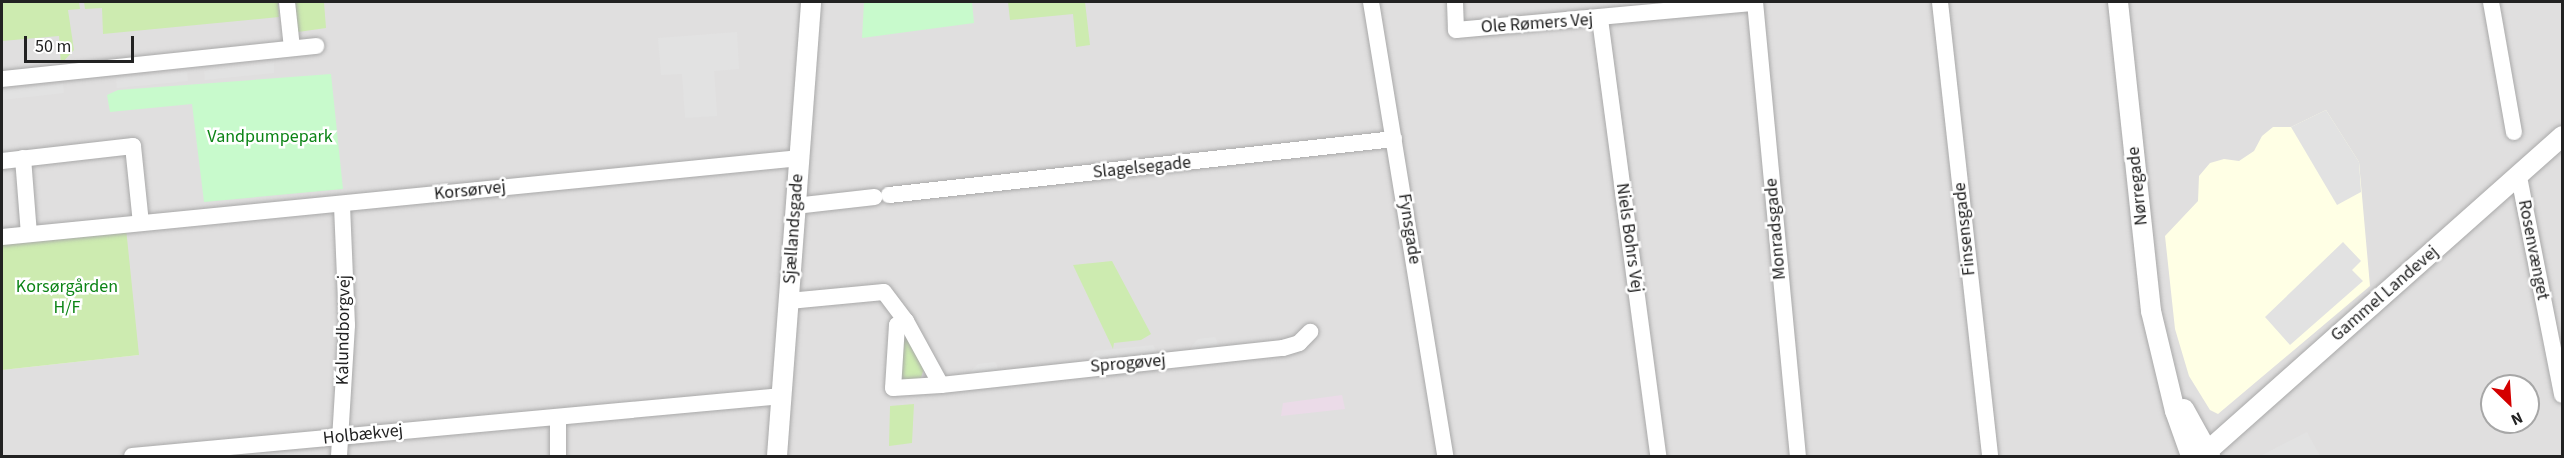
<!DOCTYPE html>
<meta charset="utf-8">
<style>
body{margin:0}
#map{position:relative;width:2564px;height:458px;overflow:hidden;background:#f2efe9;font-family:"Source Sans 3",sans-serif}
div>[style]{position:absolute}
.residential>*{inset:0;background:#e0dfdf}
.industrial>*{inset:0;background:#ebdbe8}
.education>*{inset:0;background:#ffffe5}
.grass>*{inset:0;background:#cdebb0}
.park>*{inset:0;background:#c8facc}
.parking>*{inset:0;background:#e2e2e2}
.roads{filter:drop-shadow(0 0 2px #a9a9a9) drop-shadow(0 0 2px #a9a9a9)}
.minor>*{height:16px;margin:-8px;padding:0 8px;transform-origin:8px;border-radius:8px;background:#fff}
.tertiary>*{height:20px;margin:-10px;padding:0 10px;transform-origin:10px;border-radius:10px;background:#fff}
span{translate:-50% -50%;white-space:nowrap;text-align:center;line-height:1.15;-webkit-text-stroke:5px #fff;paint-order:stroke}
.street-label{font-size:18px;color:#222}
.park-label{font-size:18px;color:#0c8416}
.frame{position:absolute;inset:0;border:3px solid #222;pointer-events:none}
.north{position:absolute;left:2480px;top:374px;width:60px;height:60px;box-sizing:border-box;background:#fff;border:2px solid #a7a7a7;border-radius:50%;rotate:155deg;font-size:16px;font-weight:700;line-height:24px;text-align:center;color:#222}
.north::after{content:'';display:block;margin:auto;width:21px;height:27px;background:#d40000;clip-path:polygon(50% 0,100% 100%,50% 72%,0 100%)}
.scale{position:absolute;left:24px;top:36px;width:110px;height:27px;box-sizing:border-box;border:3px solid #222;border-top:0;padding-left:8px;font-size:18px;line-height:21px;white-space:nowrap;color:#222;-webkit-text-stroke:4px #fff;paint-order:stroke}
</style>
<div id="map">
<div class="residential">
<i style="clip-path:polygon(evenodd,2px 2px,2562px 2px,2562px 456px,2px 456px,2px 370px,139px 355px,2px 242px,2px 2px,2492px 386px,2528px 386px,2528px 422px,2492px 422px,2492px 386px)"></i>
</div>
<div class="industrial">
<i style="clip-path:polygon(1342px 395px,1345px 409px,1281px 416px,1283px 403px)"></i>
</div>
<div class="education">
<i style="clip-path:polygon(2326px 110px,2359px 162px,2370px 286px,2218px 414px,2210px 410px,2189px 376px,2175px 329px,2165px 236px,2198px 201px,2199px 176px,2210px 163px,2224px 159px,2239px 161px,2254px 151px,2262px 136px,2273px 127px,2291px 127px)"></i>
</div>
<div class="grass">
<i style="clip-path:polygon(79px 2px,80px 9px,68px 10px,74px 50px,61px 64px,59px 36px,2px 41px,2px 3px)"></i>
<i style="clip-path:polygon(84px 2px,278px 2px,279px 17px,103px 34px,102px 8px,85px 9px)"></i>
<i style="clip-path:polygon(295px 2px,324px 2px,326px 28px,298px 32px)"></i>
<i style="clip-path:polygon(1008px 2px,1085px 2px,1090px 45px,1076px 47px,1073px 14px,1010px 20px)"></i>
<i style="clip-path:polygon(126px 228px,139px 355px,2px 370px,2px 242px)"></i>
<i style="clip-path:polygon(1112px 261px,1151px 334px,1141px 340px,1114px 343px,1113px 349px,1073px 265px)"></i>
<i style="clip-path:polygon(907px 334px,925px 366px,919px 383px,900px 381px,903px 336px)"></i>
<i style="clip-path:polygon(914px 404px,912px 443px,889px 446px,890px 406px)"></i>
</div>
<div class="park">
<i style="clip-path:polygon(864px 2px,972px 2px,974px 23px,862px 38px)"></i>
<i style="clip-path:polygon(331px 74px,343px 189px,204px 202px,192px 104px,110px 112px,107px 95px,118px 90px)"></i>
</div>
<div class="parking">
<i style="clip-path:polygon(737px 32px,739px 69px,714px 71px,717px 116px,685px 118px,682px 74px,661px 75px,658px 38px)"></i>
<i style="clip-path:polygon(274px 63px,274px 73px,205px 80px,204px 71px)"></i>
<i style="clip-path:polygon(187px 72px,188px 81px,117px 88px,116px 78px)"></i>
<i style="clip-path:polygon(63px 84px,64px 93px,2px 100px,2px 90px)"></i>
<i style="clip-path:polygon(2326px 110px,2359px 162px,2361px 192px,2337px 205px,2291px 127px)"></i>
<i style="clip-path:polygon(2343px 242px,2361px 261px,2352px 270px,2363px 281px,2290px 345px,2265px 317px)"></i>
<i style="clip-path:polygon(1215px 337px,1221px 350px,1193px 353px,1191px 347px,1198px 339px)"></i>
<i style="clip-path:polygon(1153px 345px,1159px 357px,1094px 364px,1090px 357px,1095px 351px)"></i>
<i style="clip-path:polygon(995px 362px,1001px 374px,974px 377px,971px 371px,978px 364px)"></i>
<i style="clip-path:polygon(2307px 432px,2320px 456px,2260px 456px)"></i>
</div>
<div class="roads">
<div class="minor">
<i style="left:287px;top:2px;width:46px;rotate:83.8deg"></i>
<i style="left:1371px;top:2px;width:460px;rotate:80.7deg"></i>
<i style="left:1455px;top:2px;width:28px;rotate:88deg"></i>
<i style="left:1456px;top:30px;width:300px;rotate:-5.2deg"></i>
<i style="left:1755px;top:2px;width:456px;rotate:84.6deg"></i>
<i style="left:1940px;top:2px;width:457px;rotate:83.7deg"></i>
<i style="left:2491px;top:2px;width:132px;rotate:80deg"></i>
<i style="left:1600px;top:19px;width:441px;rotate:82.4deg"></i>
<i style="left:2px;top:79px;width:316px;rotate:-6deg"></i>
<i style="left:23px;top:158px;width:76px;rotate:85.5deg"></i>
<i style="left:2px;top:161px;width:132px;rotate:-6.5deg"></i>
<i style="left:133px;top:146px;width:77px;rotate:84.1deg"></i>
<i style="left:2519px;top:177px;width:222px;rotate:78.8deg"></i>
<i style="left:889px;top:195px;width:508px;rotate:-6.33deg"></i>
<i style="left:795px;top:206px;width:80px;rotate:-6.5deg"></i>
<i style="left:2px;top:237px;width:802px;rotate:-5.65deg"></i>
<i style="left:789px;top:301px;width:95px;rotate:-5.4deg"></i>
<i style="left:884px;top:292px;width:36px;rotate:53deg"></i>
<i style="left:906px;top:321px;width:73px;rotate:61.3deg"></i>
<i style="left:941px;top:385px;width:344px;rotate:-6.2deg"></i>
<i style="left:1283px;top:348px;width:17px;rotate:-17deg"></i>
<i style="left:1299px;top:343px;width:16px;rotate:-45deg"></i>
<i style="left:906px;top:321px;width:10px;rotate:156deg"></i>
<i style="left:897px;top:325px;width:63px;rotate:93.6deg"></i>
<i style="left:893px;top:388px;width:48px;rotate:-3.6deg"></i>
<i style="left:132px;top:456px;width:653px;rotate:-5.27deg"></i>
<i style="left:339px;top:456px;width:131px;rotate:-86.5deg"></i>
<i style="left:347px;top:325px;width:121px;rotate:-92.4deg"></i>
<i style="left:558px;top:456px;width:39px;rotate:-90deg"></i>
</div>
<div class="tertiary">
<i style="left:2118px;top:2px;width:311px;rotate:83.9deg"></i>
<i style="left:2151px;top:311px;width:103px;rotate:76.5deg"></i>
<i style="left:2175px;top:411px;width:48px;rotate:70.4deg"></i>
<i style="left:2184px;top:409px;width:54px;rotate:61deg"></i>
<i style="left:777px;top:456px;width:455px;rotate:-85.7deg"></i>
<i style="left:2202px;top:456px;width:482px;rotate:-41.6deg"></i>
</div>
</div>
<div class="street-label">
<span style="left:1537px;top:24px;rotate:-4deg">Ole Rømers Vej</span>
<span style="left:1142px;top:168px;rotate:-6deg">Slagelsegade</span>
<span style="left:2138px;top:186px;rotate:-96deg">Nørregade</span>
<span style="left:470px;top:191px;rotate:-6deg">Korsørvej</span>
<span style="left:794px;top:229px;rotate:-86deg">Sjællandsgade</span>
<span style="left:1409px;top:229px;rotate:81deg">Fynsgade</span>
<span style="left:1776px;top:229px;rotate:-95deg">Monradsgade</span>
<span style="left:1965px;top:229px;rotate:-96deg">Finsensgade</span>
<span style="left:1629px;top:238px;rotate:82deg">Niels Bohrs Vej</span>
<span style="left:2533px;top:250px;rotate:79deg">Rosenvænget</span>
<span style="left:2385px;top:294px;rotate:-41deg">Gammel Landevej</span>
<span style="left:344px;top:330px;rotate:-89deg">Kalundborgvej</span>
<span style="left:1128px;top:364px;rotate:-5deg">Sprogøvej</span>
<span style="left:363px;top:435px;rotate:-6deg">Holbækvej</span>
</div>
<div class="park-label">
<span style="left:270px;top:137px">Vandpumpepark</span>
<span style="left:67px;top:298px">Korsørgården<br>H/F</span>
</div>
<div class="frame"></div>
<div class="north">N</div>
<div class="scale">50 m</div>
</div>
